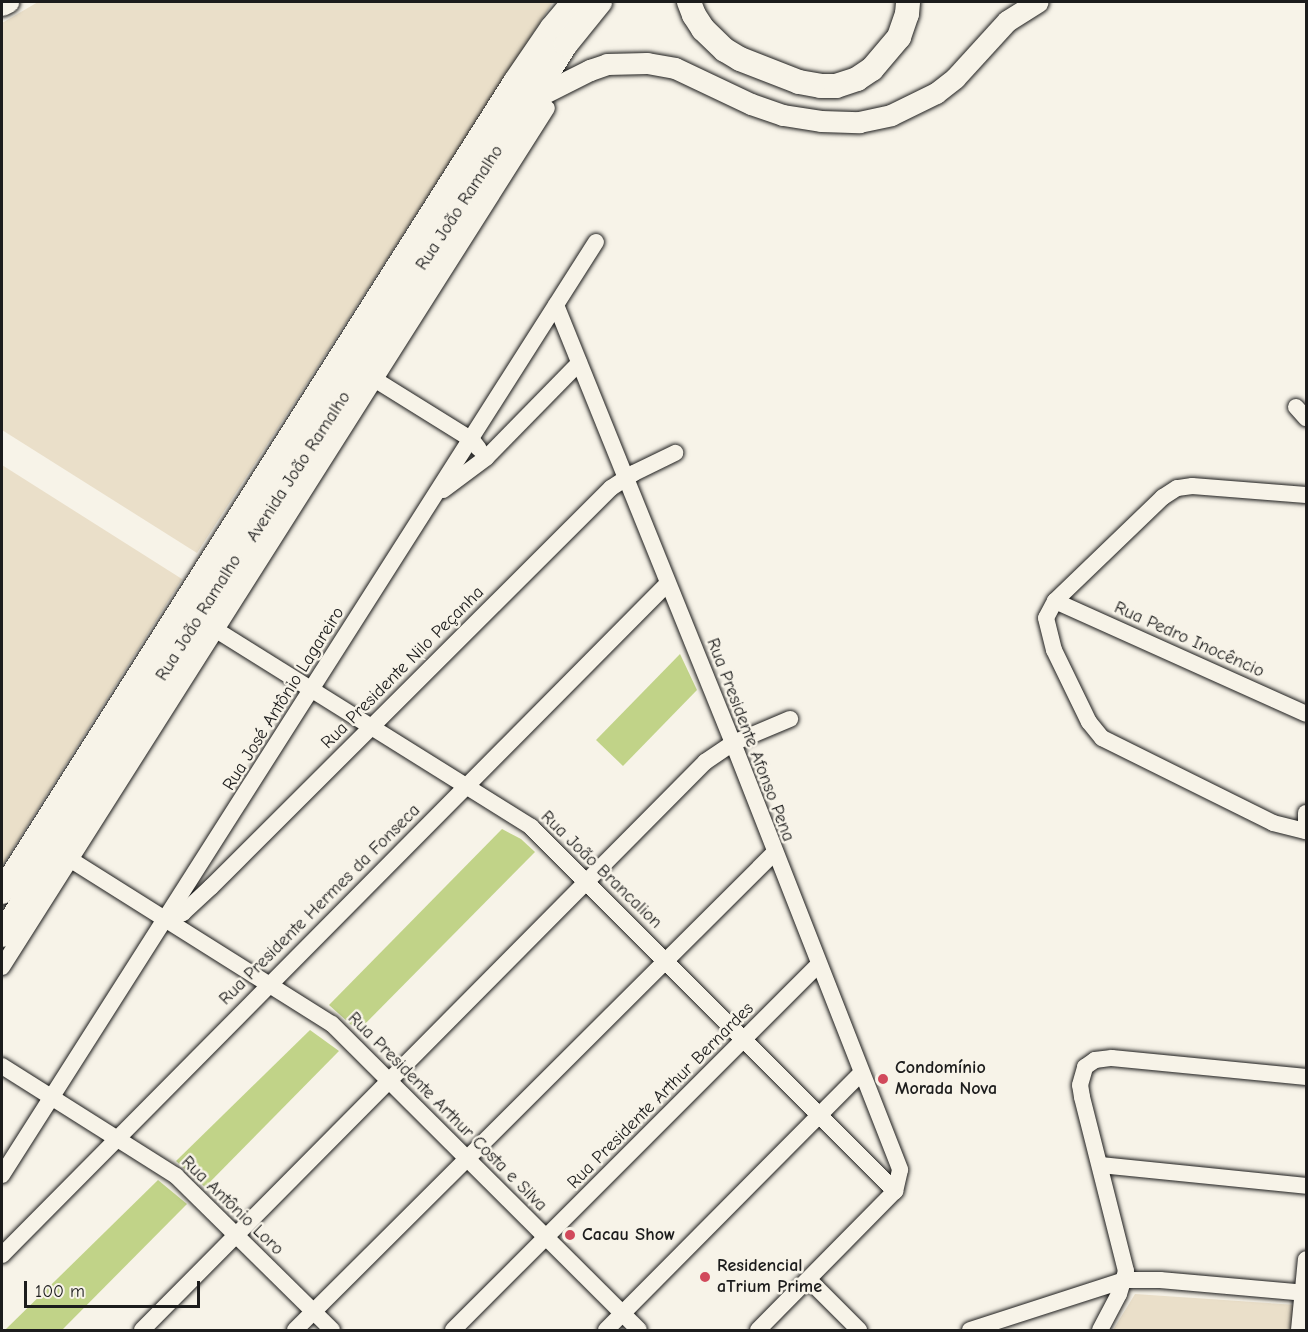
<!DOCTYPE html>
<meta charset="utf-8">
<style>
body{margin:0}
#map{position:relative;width:1308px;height:1332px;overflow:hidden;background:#f7f3e8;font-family:"Comic Neue",sans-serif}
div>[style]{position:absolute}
.built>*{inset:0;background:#eadfc9}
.green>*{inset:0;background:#c1d388}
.roads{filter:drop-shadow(0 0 2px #1c1c1c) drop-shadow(0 0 2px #1c1c1c)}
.minor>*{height:16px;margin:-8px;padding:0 8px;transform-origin:8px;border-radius:8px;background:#f7f3e8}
.major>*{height:21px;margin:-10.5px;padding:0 10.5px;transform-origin:10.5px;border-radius:10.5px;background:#f7f3e8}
.highway>*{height:24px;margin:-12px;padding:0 12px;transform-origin:12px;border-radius:12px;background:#f7f3e8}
.dots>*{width:16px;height:16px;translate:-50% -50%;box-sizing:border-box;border:3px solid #f7f3e8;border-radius:50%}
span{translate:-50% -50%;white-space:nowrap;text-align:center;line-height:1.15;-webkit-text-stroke:5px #f7f3e8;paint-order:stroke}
.street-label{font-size:18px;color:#1c1c1c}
.poi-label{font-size:18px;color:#1c1c1c;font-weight:700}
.left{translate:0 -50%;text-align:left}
.frame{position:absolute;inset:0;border:3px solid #1c1c1c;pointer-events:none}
.scale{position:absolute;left:24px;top:1281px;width:176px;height:27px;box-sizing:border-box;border:3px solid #1c1c1c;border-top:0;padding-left:8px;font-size:18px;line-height:21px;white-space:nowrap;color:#1c1c1c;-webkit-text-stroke:4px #f7f3e8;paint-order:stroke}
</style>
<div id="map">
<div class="built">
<i style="clip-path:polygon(38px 2px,553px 2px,197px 553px,2px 430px,2px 23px)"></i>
<i style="clip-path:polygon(2px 465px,182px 579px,2px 866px)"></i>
<i style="clip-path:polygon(1135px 1294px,1297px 1305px,1294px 1330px,1113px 1330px)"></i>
</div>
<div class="green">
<i style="clip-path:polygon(680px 654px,697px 690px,623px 766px,596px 740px)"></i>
<i style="clip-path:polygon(502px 829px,521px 839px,535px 852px,358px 1031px,329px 1005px)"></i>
<i style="clip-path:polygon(310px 1030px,339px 1051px,205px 1187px,176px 1161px)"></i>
<i style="clip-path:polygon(158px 1180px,187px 1204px,62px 1330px,5px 1330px)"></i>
</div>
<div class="roads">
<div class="minor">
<i style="left:556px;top:305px;width:472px;rotate:68deg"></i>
<i style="left:733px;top:743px;width:458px;rotate:68.6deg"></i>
<i style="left:900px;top:1170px;width:22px;rotate:103deg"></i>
<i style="left:895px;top:1191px;width:195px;rotate:134.6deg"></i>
<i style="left:366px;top:374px;width:125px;rotate:31.9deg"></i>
<i style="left:472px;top:440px;width:11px;rotate:52deg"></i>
<i style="left:1296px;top:407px;width:15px;rotate:48deg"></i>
<i style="left:443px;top:490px;width:54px;rotate:-36.7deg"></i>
<i style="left:486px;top:458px;width:133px;rotate:-45.6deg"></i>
<i style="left:1306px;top:495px;width:114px;rotate:-175.5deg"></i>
<i style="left:1192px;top:486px;width:15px;rotate:172deg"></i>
<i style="left:1177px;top:488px;width:17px;rotate:147deg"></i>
<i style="left:1163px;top:497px;width:150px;rotate:136.1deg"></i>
<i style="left:1055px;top:601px;width:19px;rotate:118deg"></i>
<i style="left:1046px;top:618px;width:33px;rotate:76deg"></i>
<i style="left:1054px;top:650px;width:80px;rotate:64.1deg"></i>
<i style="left:1089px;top:722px;width:21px;rotate:51deg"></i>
<i style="left:1102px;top:738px;width:191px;rotate:26.4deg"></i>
<i style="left:1273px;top:823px;width:34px;rotate:14deg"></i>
<i style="left:1055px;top:601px;width:275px;rotate:24.2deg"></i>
<i style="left:205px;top:623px;width:385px;rotate:32deg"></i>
<i style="left:531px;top:827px;width:515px;rotate:45deg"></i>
<i style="left:1306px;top:831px;width:18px;rotate:-90deg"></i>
<i style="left:60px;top:853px;width:321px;rotate:32.2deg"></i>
<i style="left:332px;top:1024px;width:433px;rotate:44.9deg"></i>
<i style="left:166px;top:919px;width:18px;rotate:-19deg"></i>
<i style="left:183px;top:913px;width:38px;rotate:-43deg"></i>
<i style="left:211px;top:887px;width:565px;rotate:-44.93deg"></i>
<i style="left:611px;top:488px;width:27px;rotate:-33deg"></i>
<i style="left:634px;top:473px;width:46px;rotate:-26deg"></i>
<i style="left:2px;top:967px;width:1017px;rotate:-57.61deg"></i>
<i style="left:2px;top:1066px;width:206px;rotate:32.3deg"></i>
<i style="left:176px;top:1176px;width:219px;rotate:44.6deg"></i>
<i style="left:1101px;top:1165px;width:206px;rotate:5.8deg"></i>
<i style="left:2px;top:1175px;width:1106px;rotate:-57.52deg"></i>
<i style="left:2px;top:1255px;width:945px;rotate:-45.26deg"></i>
<i style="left:809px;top:1280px;width:71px;rotate:45deg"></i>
<i style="left:142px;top:1330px;width:800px;rotate:-45.25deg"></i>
<i style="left:705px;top:762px;width:34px;rotate:-34deg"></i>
<i style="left:733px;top:743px;width:62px;rotate:-22.8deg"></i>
<i style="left:295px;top:1330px;width:676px;rotate:-44.88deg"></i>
<i style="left:453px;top:1330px;width:516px;rotate:-45deg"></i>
<i style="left:606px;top:1330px;width:362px;rotate:-45.2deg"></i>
<i style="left:970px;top:1330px;width:163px;rotate:-17.9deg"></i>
<i style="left:1125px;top:1280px;width:35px"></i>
<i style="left:1160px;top:1280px;width:147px;rotate:5.1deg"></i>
<i style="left:1100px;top:1330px;width:41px;rotate:-62.2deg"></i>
<i style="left:1119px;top:1294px;width:24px;rotate:-73deg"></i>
<i style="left:1126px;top:1271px;width:179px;rotate:-104.2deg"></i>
<i style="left:1082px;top:1097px;width:12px;rotate:-99deg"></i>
<i style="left:1080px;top:1085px;width:19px;rotate:-74deg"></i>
<i style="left:1085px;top:1067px;width:12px;rotate:-35deg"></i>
<i style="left:1095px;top:1060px;width:17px;rotate:-7deg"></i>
<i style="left:1112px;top:1058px;width:195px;rotate:5.6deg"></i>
<i style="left:1299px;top:1330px;width:71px;rotate:-84.4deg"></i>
</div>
<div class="major">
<i style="left:2px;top:5px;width:7px;rotate:-27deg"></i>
<i style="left:532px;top:99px;width:65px;rotate:-26.6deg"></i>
<i style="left:590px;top:70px;width:18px;rotate:-19deg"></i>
<i style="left:607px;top:64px;width:40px;rotate:-1.4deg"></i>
<i style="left:647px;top:63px;width:28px;rotate:10deg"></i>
<i style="left:675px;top:68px;width:84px;rotate:25.3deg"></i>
<i style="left:751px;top:104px;width:34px;rotate:19deg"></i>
<i style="left:783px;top:115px;width:38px;rotate:9deg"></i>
<i style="left:821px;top:121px;width:38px;rotate:2deg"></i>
<i style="left:859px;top:122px;width:33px;rotate:-12deg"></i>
<i style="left:891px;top:115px;width:50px;rotate:-26.1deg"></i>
<i style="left:936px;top:93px;width:24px;rotate:-38deg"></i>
<i style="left:955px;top:78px;width:77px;rotate:-47.6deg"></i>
<i style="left:1007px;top:21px;width:36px;rotate:-32deg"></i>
</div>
<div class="highway">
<i style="left:689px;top:2px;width:14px;rotate:69deg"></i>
<i style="left:694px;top:15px;width:17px;rotate:57deg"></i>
<i style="left:703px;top:29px;width:30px;rotate:44deg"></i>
<i style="left:725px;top:50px;width:17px;rotate:31deg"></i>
<i style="left:740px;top:59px;width:63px;rotate:21.3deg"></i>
<i style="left:799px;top:82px;width:22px;rotate:10deg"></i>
<i style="left:821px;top:86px;width:15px"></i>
<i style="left:836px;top:86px;width:22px;rotate:-18deg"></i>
<i style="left:857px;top:79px;width:18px;rotate:-34deg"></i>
<i style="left:872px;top:69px;width:42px;rotate:-49.8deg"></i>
<i style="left:899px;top:37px;width:24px;rotate:-71deg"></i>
<i style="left:907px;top:14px;width:12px;rotate:-85deg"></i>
<i style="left:2px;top:892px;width:959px;rotate:-57.65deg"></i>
<i style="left:515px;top:82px;width:65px;rotate:-55.6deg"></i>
<i style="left:552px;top:28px;width:34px;rotate:-50deg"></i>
<i style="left:2px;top:935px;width:1055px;rotate:-57.67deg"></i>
<i style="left:566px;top:44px;width:54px;rotate:-51deg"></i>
</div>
</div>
<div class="dots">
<i style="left:883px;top:1079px;background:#d1495b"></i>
<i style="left:570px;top:1235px;background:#d1495b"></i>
<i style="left:705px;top:1277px;background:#d1495b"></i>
</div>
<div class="street-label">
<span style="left:460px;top:208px;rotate:-57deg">Rua João Ramalho</span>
<span style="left:299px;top:467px;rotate:-57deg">Avenida João Ramalho</span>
<span style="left:199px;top:618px;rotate:-58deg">Rua João Ramalho</span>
<span style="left:1189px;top:640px;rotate:24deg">Rua Pedro Inocêncio</span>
<span style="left:403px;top:668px;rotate:-45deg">Rua Presidente Nilo Peçanha</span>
<span style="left:284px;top:699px;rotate:-58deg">Rua José Antônio Lagareiro</span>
<span style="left:750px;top:740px;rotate:69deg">Rua Presidente Afonso Pena</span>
<span style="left:601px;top:870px;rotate:44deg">Rua João Brancalion</span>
<span style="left:320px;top:905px;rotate:-45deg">Rua Presidente Hermes da Fonseca</span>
<span style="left:661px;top:1096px;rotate:-45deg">Rua Presidente Arthur Bernardes</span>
<span style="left:447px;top:1112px;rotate:45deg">Rua Presidente Arthur Costa e Silva</span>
<span style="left:232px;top:1206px;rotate:44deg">Rua Antônio Loro</span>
</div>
<div class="poi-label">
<span class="left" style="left:895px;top:1079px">Condomínio<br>Morada Nova</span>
<span class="left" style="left:582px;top:1235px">Cacau Show</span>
<span class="left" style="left:717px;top:1277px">Residencial<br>aTrium Prime</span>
</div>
<div class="frame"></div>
<div class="scale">100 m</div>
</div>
